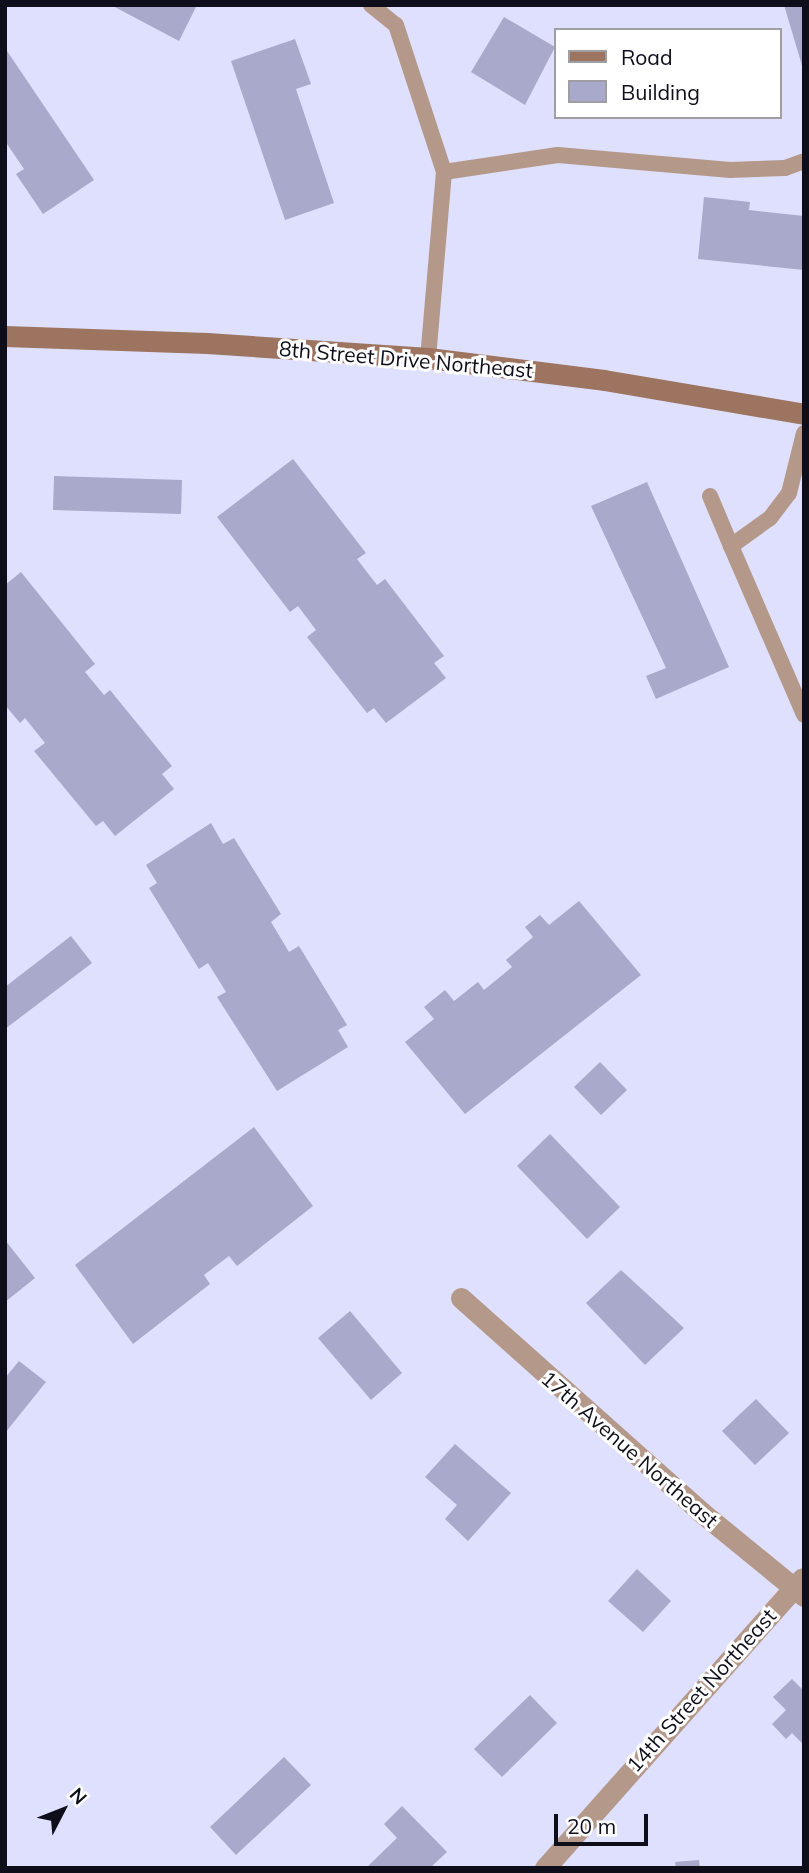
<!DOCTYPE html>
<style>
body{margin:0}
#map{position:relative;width:809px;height:1873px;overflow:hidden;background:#dfe0fd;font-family:Mulish,sans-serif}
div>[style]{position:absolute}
.building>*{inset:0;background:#a8a9cb}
.service>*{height:16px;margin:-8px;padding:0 8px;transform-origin:8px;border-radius:8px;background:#b4998b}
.minor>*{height:21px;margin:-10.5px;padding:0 10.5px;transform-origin:10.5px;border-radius:10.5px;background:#b4998b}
.secondary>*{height:21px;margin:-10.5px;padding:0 10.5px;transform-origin:10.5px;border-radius:10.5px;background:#9c7460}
span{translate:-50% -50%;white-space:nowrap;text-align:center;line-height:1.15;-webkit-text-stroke:6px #fff;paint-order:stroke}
.street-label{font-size:21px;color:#0e0e1a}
.frame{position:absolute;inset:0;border:7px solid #0e0e1a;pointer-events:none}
.legend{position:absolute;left:554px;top:28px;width:228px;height:91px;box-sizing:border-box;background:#fff;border:2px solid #9f9fa3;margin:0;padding:9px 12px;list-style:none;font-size:21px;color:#0e0e1a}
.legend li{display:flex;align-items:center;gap:14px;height:35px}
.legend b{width:35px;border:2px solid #9f9fa3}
.north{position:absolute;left:28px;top:1775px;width:70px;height:70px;-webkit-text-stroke:5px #fff;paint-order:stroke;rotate:48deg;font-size:19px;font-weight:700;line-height:28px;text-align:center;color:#0e0e1a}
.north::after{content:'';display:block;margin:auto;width:24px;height:32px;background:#0e0e1a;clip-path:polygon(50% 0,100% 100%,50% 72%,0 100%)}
.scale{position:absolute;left:554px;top:1814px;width:94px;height:32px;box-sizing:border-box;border:4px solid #0e0e1a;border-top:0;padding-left:9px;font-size:21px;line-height:24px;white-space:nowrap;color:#0e0e1a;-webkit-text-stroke:5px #fff;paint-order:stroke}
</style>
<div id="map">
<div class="building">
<i style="clip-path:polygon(111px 5px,197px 5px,179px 41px)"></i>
<i style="clip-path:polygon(784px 5px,804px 5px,804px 69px,803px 69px)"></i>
<i style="clip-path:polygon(504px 17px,555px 47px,525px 105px,471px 72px)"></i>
<i style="clip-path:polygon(295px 39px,311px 84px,296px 89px,334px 203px,285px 220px,231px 61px)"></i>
<i style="clip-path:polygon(5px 48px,94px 180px,43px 214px,16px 174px,24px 169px,5px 141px)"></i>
<i style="clip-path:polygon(704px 197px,750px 202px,749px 210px,804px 216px,804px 270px,698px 259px)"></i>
<i style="clip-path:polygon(293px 459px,366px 553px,357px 559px,377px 585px,385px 579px,444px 656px,434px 663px,446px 678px,386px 723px,374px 708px,367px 713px,307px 637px,316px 630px,298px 606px,290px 612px,217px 517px)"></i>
<i style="clip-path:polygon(54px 476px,182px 480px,181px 514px,53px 510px)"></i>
<i style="clip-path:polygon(647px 482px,729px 667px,656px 699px,646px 676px,666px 668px,591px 506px)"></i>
<i style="clip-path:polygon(21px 572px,95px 664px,85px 672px,104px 695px,110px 690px,172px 766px,162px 774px,174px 789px,115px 836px,103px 821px,96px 826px,34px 751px,45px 743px,25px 718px,20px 723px,5px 705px,5px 585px)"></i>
<i style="clip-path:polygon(211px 823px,223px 844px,234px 838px,281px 914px,271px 922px,289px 952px,299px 946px,347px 1025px,338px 1030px,348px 1047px,277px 1091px,217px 997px,226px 992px,208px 963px,199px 969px,149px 888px,157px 883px,146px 865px)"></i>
<i style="clip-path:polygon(579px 901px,641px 975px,465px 1114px,405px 1042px,434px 1019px,424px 1007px,445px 990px,454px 1001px,478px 982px,484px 990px,512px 967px,506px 960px,533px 937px,525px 927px,540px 915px,549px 925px)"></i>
<i style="clip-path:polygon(71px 936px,92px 963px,5px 1029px,5px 987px)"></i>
<i style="clip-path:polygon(600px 1062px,627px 1090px,601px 1115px,574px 1087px)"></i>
<i style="clip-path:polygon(254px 1127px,313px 1206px,237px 1266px,229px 1256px,204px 1275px,210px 1284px,133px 1344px,75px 1265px)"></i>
<i style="clip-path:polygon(550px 1134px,620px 1207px,587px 1239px,517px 1166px)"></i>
<i style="clip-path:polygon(5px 1240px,35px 1278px,5px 1302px)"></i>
<i style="clip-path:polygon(621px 1270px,684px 1328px,645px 1365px,586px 1303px)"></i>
<i style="clip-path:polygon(350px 1311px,402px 1373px,371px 1400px,318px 1338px)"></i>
<i style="clip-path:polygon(19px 1361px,46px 1382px,5px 1433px,5px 1378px)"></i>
<i style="clip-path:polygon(756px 1399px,789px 1433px,755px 1465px,722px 1431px)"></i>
<i style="clip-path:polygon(455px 1444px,511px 1493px,468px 1541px,445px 1519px,457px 1505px,425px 1477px)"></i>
<i style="clip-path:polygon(637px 1569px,671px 1601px,643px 1632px,608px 1601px)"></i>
<i style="clip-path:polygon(792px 1679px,804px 1691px,804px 1745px,792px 1733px,786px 1739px,772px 1724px,786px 1710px,773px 1697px)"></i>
<i style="clip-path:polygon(530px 1695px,557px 1723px,502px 1777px,474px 1749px)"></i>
<i style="clip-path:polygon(284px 1757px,311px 1785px,236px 1855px,210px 1827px)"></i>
<i style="clip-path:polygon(402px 1806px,447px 1852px,430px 1868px,366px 1868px,397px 1838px,384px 1824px)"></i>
<i style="clip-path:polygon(699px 1860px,700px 1868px,676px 1868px,675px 1862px)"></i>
</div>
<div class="service">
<i style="left:371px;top:5px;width:32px;rotate:39deg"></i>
<i style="left:396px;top:25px;width:155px;rotate:71.9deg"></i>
<i style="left:444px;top:172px;width:187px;rotate:94.9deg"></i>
<i style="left:444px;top:172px;width:115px;rotate:-8.5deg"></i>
<i style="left:558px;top:155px;width:173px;rotate:5deg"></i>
<i style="left:730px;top:170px;width:55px;rotate:-2.1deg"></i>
<i style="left:785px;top:168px;width:20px;rotate:-20deg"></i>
<i style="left:804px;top:433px;width:62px;rotate:104deg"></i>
<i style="left:789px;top:493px;width:31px;rotate:127deg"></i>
<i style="left:770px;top:518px;width:48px;rotate:144.3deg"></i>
<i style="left:731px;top:546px;width:184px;rotate:66.6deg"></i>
<i style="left:710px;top:496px;width:54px;rotate:67.2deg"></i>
</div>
<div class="minor">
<i style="left:461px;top:1298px;width:322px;rotate:41.7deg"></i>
<i style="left:701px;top:1512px;width:133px;rotate:39.2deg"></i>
<i style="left:545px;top:1868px;width:387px;rotate:-48.4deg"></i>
</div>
<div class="secondary">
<i style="left:5px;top:336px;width:202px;rotate:2deg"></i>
<i style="left:207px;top:343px;width:222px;rotate:3.9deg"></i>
<i style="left:428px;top:358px;width:177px;rotate:7.1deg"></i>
<i style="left:604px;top:380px;width:203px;rotate:9.6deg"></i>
</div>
<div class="street-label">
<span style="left:406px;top:359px;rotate:5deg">8th Street Drive Northeast</span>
<span style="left:630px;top:1449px;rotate:41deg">17th Avenue Northeast</span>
<span style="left:701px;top:1690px;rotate:-48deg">14th Street Northeast</span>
</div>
<div class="frame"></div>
<ul class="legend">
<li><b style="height:9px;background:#9c7460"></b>Road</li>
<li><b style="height:19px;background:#a8a9cb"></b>Building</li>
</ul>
<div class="north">N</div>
<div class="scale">20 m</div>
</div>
